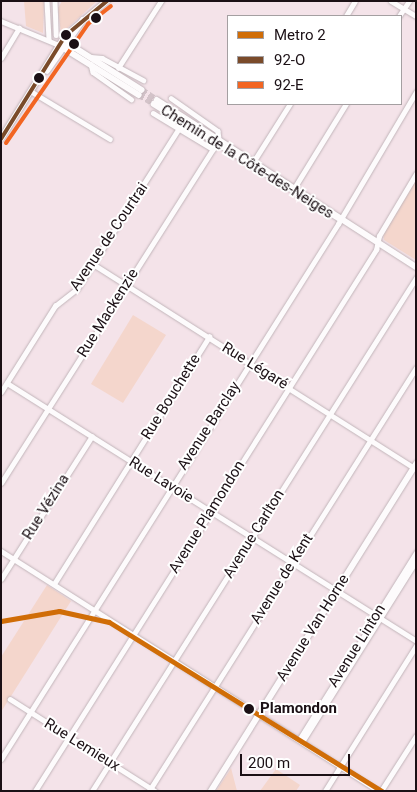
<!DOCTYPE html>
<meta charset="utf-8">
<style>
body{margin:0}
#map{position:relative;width:417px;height:792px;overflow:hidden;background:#f4e3e9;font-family:Roboto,sans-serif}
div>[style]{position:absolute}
.green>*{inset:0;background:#f4d6cc}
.major-tunnel>*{height:5.5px;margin-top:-2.75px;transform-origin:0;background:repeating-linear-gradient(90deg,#d3c3c9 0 5.5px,transparent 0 8.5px)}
.roads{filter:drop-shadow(0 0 1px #c2b5ba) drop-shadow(0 0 1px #c2b5ba)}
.minor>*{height:4.5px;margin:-2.25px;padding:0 2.25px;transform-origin:2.25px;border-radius:2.25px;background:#fdfbfc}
.major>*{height:5.5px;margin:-2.75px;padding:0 2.75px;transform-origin:2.75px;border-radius:2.75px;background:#fdfbfc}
.bus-1>*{height:4px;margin:-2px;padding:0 2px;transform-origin:2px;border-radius:2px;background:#7a4b2a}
.bus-2>*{height:4px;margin:-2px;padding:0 2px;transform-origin:2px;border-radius:2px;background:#f26522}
.metro-1>*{height:5px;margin:-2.5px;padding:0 2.5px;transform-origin:2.5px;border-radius:2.5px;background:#d06d07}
.dots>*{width:14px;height:14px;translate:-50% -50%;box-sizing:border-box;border:2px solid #fff;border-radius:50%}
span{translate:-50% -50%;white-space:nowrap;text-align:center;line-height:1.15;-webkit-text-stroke:4px #fff;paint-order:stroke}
.street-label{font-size:15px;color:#1b1015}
.stop-label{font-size:15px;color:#1b1015;font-weight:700}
.left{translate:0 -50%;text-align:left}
.frame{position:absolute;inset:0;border:2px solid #1b1015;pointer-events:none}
.legend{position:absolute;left:227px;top:15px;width:175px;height:90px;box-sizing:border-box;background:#fff;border:1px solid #a49fa1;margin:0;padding:6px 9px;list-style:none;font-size:15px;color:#1b1015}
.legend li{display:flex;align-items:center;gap:10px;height:25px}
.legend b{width:25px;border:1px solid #a49fa1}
.scale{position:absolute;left:240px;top:754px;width:110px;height:22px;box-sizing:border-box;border:2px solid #1b1015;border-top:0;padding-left:6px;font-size:15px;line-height:18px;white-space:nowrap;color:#1b1015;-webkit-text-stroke:4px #fff;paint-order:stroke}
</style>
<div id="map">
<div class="green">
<i style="clip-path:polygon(24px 1px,44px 1px,43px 33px,26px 26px)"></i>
<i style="clip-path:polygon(62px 1px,97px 1px,61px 34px,58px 8px)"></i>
<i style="clip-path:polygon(416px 180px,416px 260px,384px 240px,383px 233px)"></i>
<i style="clip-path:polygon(133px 315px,166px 335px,123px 403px,91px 384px)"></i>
<i style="clip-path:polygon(47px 585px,71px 601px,1px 712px,1px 657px)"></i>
<i style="clip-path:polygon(231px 768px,237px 791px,216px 791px,230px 770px)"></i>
<i style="clip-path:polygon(276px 769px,300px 785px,296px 791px,260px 791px)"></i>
</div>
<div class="major-tunnel">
<i style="left:142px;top:90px;width:18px;rotate:34deg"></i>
<i style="left:139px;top:95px;width:17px;rotate:31deg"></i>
</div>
<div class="roads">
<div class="minor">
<i style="left:47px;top:1px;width:39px;rotate:87deg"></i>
<i style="left:55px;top:1px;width:34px;rotate:88deg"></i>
<i style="left:391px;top:1px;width:29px;rotate:31deg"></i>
<i style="left:346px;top:16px;width:17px;rotate:-59deg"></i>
<i style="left:399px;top:16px;width:18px;rotate:-56deg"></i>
<i style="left:1px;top:21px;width:63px;rotate:22.5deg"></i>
<i style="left:91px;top:57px;width:11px;rotate:5deg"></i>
<i style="left:102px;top:58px;width:47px;rotate:28.2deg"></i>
<i style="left:1px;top:58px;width:35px;rotate:-59deg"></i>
<i style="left:91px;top:64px;width:8px;rotate:76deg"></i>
<i style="left:93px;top:72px;width:47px;rotate:35.4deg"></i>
<i style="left:118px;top:68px;width:80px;rotate:-57.3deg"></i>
<i style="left:32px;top:92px;width:91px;rotate:31.1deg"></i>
<i style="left:171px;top:98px;width:57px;rotate:35.1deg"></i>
<i style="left:218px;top:131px;width:8px;rotate:83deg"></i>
<i style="left:153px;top:113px;width:70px;rotate:31deg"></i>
<i style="left:252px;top:164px;width:71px;rotate:-57.7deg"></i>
<i style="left:293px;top:190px;width:101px;rotate:-58.4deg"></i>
<i style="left:93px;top:264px;width:381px;rotate:32.4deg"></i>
<i style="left:7px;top:383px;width:484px;rotate:32.2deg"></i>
<i style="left:1px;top:392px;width:102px;rotate:-57.9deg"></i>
<i style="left:55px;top:306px;width:28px;rotate:-38deg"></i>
<i style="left:77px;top:289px;width:191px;rotate:-57.6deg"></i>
<i style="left:1px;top:483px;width:401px;rotate:-57.6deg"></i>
<i style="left:1px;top:551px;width:448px;rotate:32.4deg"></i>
<i style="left:1px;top:579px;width:169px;rotate:-57.5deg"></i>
<i style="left:54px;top:584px;width:292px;rotate:-57.9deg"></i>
<i style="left:10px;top:699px;width:172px;rotate:32.4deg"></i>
<i style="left:299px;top:740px;width:221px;rotate:-58deg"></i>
<i style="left:302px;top:742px;width:214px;rotate:-57.8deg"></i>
<i style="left:1px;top:759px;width:632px;rotate:-57.79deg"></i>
<i style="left:338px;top:224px;width:153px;rotate:-59.4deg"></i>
<i style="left:35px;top:791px;width:640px;rotate:-57.78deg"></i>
<i style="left:376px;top:250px;width:14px;rotate:-78deg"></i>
<i style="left:379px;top:236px;width:72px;rotate:-59.2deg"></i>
<i style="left:92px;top:791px;width:607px;rotate:-57.72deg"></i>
<i style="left:149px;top:791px;width:500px;rotate:-57.74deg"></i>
<i style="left:325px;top:791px;width:171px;rotate:-57.9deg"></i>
<i style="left:381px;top:791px;width:65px;rotate:-57.5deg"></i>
</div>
<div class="major">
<i style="left:63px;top:40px;width:93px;rotate:32.3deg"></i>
<i style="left:59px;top:45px;width:94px;rotate:32deg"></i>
<i style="left:47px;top:71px;width:62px;rotate:-54.8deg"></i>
<i style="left:157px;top:100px;width:308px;rotate:32.8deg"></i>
<i style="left:154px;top:104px;width:219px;rotate:31.7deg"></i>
<i style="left:1px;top:139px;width:121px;rotate:-58.1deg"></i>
<i style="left:65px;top:36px;width:55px;rotate:-39.8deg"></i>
<i style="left:211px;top:791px;width:386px;rotate:-57.9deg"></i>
</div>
</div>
<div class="bus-1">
<i style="left:1px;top:139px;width:121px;rotate:-58.1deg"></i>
<i style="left:65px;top:36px;width:55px;rotate:-39.8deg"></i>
</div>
<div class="bus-2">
<i style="left:6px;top:143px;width:145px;rotate:-55.4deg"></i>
<i style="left:88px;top:24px;width:29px;rotate:-38deg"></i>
</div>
<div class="metro-1">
<i style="left:1px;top:621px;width:59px;rotate:-9.8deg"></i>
<i style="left:59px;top:611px;width:51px;rotate:12.4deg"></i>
<i style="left:109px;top:622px;width:321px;rotate:31.8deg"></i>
</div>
<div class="dots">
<i style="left:96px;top:18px;background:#1b1015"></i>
<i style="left:66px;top:35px;background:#1b1015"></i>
<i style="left:74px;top:44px;background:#1b1015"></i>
<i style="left:39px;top:78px;background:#1b1015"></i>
<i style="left:249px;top:709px;background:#1b1015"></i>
</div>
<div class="street-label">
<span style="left:247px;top:162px;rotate:32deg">Chemin de la Côte-des-Neiges</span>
<span style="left:109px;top:237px;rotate:-56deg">Avenue de Courtrai</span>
<span style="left:108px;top:313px;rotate:-58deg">Rue Mackenzie</span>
<span style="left:255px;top:366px;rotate:32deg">Rue Légaré</span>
<span style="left:171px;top:397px;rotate:-58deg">Rue Bouchette</span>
<span style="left:209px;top:426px;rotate:-57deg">Avenue Barclay</span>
<span style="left:161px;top:480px;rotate:32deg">Rue Lavoie</span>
<span style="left:46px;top:507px;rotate:-58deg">Rue Vézina</span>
<span style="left:207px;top:517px;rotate:-58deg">Avenue Plamondon</span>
<span style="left:254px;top:534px;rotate:-58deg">Avenue Carlton</span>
<span style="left:282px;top:579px;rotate:-58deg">Avenue de Kent</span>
<span style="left:313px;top:628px;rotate:-58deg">Avenue Van Horne</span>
<span style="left:357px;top:646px;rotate:-58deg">Avenue Linton</span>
<span style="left:82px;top:745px;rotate:32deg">Rue Lemieux</span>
</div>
<div class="stop-label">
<span class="left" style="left:260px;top:709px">Plamondon</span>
</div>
<div class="frame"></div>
<ul class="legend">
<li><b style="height:6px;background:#d06d07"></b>Metro 2</li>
<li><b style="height:6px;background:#7a4b2a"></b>92-O</li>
<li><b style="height:6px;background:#f26522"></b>92-E</li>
</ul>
<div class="scale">200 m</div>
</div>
